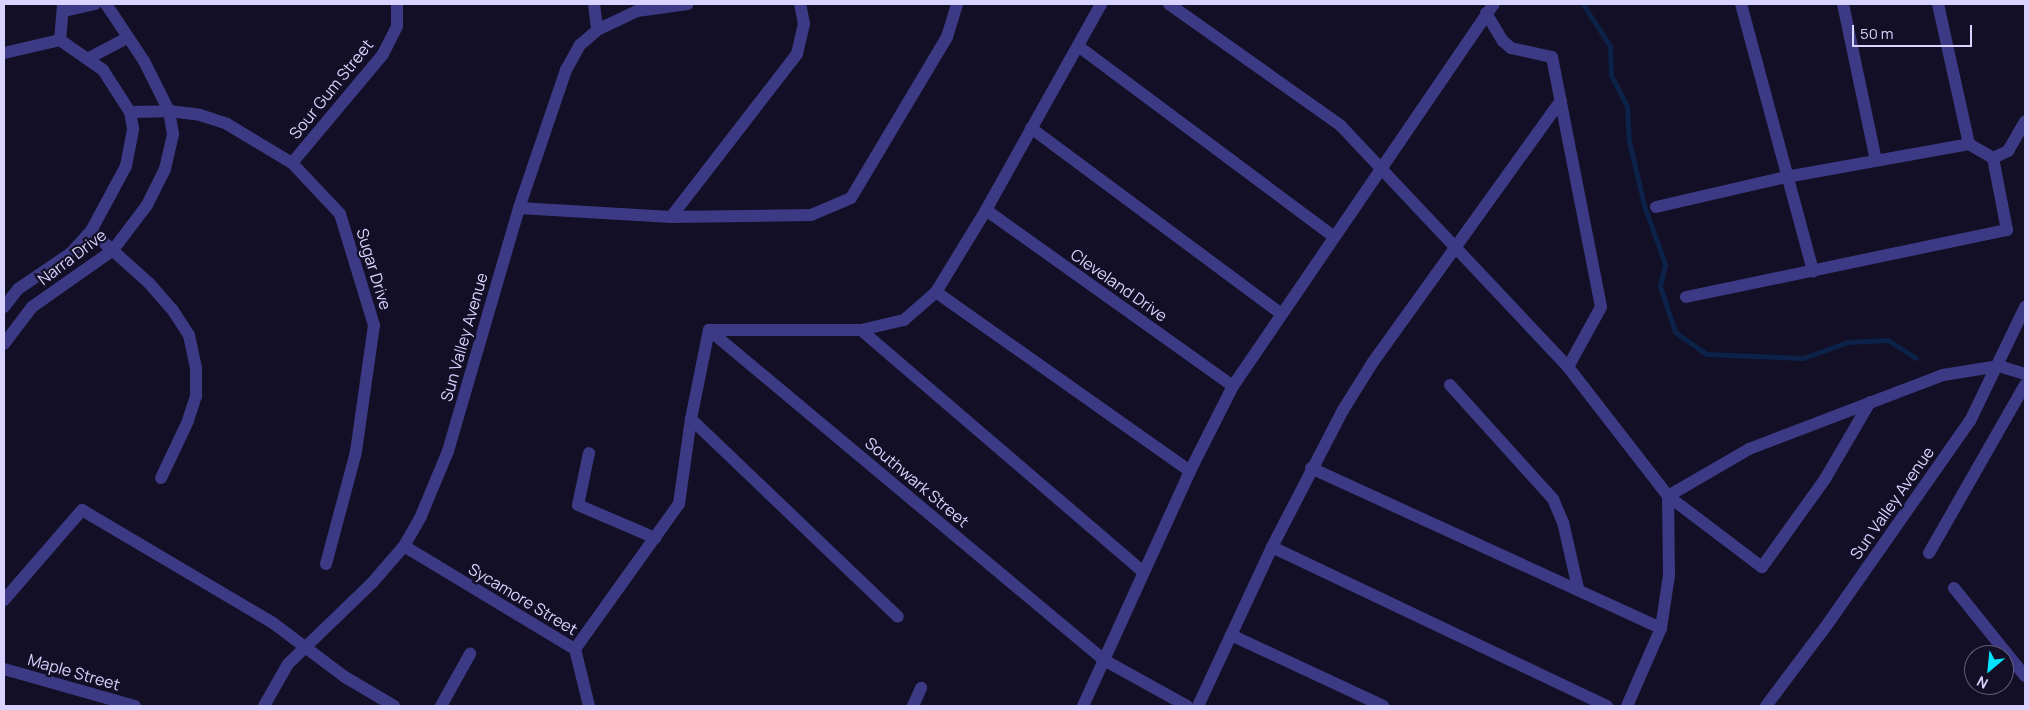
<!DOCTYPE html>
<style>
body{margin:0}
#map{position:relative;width:2029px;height:710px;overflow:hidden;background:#130f26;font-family:Manrope,sans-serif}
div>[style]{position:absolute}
.stream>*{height:5px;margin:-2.5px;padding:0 2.5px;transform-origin:2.5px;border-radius:2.5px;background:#0c2248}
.street>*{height:12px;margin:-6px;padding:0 6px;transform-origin:6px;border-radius:6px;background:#3d3a85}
span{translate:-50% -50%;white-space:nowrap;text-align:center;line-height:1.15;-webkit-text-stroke:4.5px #130f26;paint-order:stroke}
.street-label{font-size:16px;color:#d9d4ff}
.frame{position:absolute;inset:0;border:5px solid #d9d4ff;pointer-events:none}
.north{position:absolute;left:1964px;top:645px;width:50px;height:50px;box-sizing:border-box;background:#130f26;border:1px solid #625e7d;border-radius:50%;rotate:208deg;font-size:14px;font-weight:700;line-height:20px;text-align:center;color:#d9d4ff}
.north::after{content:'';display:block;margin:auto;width:18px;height:22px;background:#00e5ff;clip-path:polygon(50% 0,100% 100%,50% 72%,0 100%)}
.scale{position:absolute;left:1852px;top:25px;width:120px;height:22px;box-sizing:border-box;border:2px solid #d9d4ff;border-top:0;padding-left:6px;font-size:15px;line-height:18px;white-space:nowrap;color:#d9d4ff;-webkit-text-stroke:4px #130f26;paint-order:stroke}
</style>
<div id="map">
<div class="stream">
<i style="left:1583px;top:4px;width:50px;rotate:57.3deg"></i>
<i style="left:1610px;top:46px;width:29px;rotate:88deg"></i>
<i style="left:1611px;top:75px;width:35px;rotate:63deg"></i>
<i style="left:1627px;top:106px;width:35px;rotate:87deg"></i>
<i style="left:1629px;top:141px;width:66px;rotate:76.8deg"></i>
<i style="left:1644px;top:205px;width:63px;rotate:70.4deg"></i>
<i style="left:1665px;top:264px;width:23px;rotate:103deg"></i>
<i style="left:1660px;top:286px;width:48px;rotate:71.9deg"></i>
<i style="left:1675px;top:332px;width:39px;rotate:35deg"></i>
<i style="left:1707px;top:354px;width:96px;rotate:2.4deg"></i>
<i style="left:1803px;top:358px;width:48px;rotate:-19.6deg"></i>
<i style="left:1848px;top:342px;width:40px;rotate:-2.9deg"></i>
<i style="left:1888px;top:340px;width:33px;rotate:33deg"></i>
</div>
<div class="street">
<i style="left:594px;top:4px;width:26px;rotate:83deg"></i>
<i style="left:1169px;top:4px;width:211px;rotate:35.3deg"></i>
<i style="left:1341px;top:126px;width:331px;rotate:46.7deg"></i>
<i style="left:1568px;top:367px;width:163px;rotate:52.2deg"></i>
<i style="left:1668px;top:496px;width:118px;rotate:37.1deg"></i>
<i style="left:1762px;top:567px;width:108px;rotate:-54.4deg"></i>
<i style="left:1825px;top:479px;width:89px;rotate:-59.7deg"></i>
<i style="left:1741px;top:4px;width:277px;rotate:74.9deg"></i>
<i style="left:1843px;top:4px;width:159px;rotate:78.1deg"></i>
<i style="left:64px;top:11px;width:32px;rotate:-13deg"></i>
<i style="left:1486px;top:13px;width:33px;rotate:59deg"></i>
<i style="left:1503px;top:41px;width:11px;rotate:41deg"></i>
<i style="left:1511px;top:48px;width:42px;rotate:12.4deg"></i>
<i style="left:1552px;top:57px;width:255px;rotate:78.9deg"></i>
<i style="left:1601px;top:307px;width:68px;rotate:118.8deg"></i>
<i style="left:60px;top:40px;width:36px;rotate:-85deg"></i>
<i style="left:1078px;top:46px;width:319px;rotate:36.7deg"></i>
<i style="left:4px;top:53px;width:57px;rotate:-13.1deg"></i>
<i style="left:89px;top:58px;width:43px;rotate:-27.8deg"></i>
<i style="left:130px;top:112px;width:39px;rotate:-1deg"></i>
<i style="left:169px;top:111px;width:31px;rotate:7deg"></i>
<i style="left:200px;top:115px;width:28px;rotate:18deg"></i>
<i style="left:227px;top:124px;width:76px;rotate:31deg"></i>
<i style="left:292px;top:163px;width:70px;rotate:46.7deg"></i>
<i style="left:340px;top:214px;width:116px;rotate:73deg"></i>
<i style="left:374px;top:325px;width:128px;rotate:98.1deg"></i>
<i style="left:356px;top:452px;width:116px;rotate:105deg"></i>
<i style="left:1031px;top:128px;width:310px;rotate:36.6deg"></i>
<i style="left:1993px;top:158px;width:17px;rotate:-25deg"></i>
<i style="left:2008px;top:151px;width:34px;rotate:-60deg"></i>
<i style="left:292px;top:163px;width:142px;rotate:-50.1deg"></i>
<i style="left:383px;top:54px;width:31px;rotate:-63deg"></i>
<i style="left:397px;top:26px;width:22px;rotate:-90deg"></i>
<i style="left:1656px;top:207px;width:133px;rotate:-13deg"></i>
<i style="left:1786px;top:177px;width:186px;rotate:-10.2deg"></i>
<i style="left:519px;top:208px;width:152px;rotate:3.4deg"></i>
<i style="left:671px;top:217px;width:140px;rotate:-0.8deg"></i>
<i style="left:811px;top:215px;width:43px;rotate:-23deg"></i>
<i style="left:851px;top:198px;width:187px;rotate:-59.2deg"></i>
<i style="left:947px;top:37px;width:34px;rotate:-73deg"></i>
<i style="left:986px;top:210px;width:303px;rotate:35.5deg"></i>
<i style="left:671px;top:217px;width:206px;rotate:-52.3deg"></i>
<i style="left:797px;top:54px;width:31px;rotate:-77deg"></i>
<i style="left:804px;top:24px;width:20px;rotate:-101deg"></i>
<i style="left:91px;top:231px;width:78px;rotate:41.9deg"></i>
<i style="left:149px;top:283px;width:35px;rotate:49deg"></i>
<i style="left:172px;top:309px;width:31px;rotate:57deg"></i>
<i style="left:189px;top:335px;width:34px;rotate:78deg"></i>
<i style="left:196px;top:368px;width:28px;rotate:90deg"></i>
<i style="left:196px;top:396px;width:26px;rotate:108deg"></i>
<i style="left:188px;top:421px;width:63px;rotate:115.3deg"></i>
<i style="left:936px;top:292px;width:311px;rotate:35.2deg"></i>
<i style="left:1686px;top:297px;width:328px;rotate:-11.8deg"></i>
<i style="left:2007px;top:230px;width:73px;rotate:-101deg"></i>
<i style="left:1993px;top:158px;width:28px;rotate:-150deg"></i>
<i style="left:1969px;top:144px;width:143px;rotate:-102.5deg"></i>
<i style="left:4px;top:307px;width:23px;rotate:-52deg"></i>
<i style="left:18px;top:289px;width:64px;rotate:-34.2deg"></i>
<i style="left:71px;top:253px;width:30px;rotate:-48deg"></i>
<i style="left:91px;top:231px;width:74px;rotate:-61.7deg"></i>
<i style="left:126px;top:166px;width:38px;rotate:-79deg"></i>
<i style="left:133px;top:129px;width:17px;rotate:-100deg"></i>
<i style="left:130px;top:112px;width:50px;rotate:-122.7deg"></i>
<i style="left:103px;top:70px;width:52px;rotate:-145.1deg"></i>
<i style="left:709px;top:330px;width:515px;rotate:39.88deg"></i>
<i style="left:1104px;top:660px;width:95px;rotate:29deg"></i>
<i style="left:709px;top:330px;width:152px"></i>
<i style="left:861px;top:330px;width:44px;rotate:-13.1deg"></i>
<i style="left:904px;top:320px;width:43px;rotate:-41.2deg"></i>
<i style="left:936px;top:292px;width:96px;rotate:-58.6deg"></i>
<i style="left:986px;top:210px;width:236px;rotate:-60.8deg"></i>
<i style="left:861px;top:330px;width:372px;rotate:40.6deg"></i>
<i style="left:4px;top:344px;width:46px;rotate:-52.9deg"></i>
<i style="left:32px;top:307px;width:99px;rotate:-35.1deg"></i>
<i style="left:113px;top:250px;width:56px;rotate:-52.9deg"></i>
<i style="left:147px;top:205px;width:40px;rotate:-63.4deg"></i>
<i style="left:165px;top:169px;width:36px;rotate:-77deg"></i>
<i style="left:173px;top:134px;width:23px;rotate:-100deg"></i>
<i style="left:169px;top:111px;width:56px;rotate:-116.6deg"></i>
<i style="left:144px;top:61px;width:69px;rotate:-123.7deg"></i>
<i style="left:1450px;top:385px;width:154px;rotate:47.9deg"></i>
<i style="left:1553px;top:499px;width:25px;rotate:67deg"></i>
<i style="left:1563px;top:522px;width:68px;rotate:77.2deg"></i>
<i style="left:691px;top:419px;width:286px;rotate:43.7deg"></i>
<i style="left:589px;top:453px;width:53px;rotate:101.9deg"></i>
<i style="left:578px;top:505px;width:84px;rotate:23.2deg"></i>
<i style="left:1311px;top:468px;width:385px;rotate:24.6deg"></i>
<i style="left:1668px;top:496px;width:94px;rotate:-30.1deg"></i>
<i style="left:1749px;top:449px;width:208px;rotate:-20.9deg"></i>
<i style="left:1943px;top:375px;width:57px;rotate:-9.1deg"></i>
<i style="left:1999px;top:366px;width:27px;rotate:17deg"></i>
<i style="left:404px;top:546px;width:200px;rotate:31.1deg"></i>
<i style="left:575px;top:649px;width:59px;rotate:76.2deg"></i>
<i style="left:1272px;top:547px;width:371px;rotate:25.4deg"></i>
<i style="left:1929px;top:553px;width:193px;rotate:-60.3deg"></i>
<i style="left:1954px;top:588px;width:113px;rotate:51.1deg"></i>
<i style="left:4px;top:600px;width:119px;rotate:-49.1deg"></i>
<i style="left:82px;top:510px;width:222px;rotate:30.6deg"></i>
<i style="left:273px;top:623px;width:90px;rotate:36.9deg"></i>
<i style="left:345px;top:677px;width:57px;rotate:30.6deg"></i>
<i style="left:1231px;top:635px;width:168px;rotate:25deg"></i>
<i style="left:575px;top:649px;width:178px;rotate:-54.4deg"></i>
<i style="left:679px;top:504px;width:86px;rotate:-82deg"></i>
<i style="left:691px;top:419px;width:91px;rotate:-78.6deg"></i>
<i style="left:4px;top:669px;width:136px;rotate:15.8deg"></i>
<i style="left:264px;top:706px;width:48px;rotate:-60.3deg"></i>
<i style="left:288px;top:664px;width:117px;rotate:-44deg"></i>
<i style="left:372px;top:583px;width:49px;rotate:-49.1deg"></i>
<i style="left:404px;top:546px;width:34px;rotate:-60deg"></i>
<i style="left:421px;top:516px;width:70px;rotate:-67.4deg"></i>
<i style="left:448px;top:451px;width:253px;rotate:-73.7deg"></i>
<i style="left:519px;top:208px;width:146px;rotate:-71.2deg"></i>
<i style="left:566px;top:70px;width:29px;rotate:-61deg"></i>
<i style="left:580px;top:45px;width:23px;rotate:-41deg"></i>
<i style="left:597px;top:30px;width:44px;rotate:-25.4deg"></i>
<i style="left:637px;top:11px;width:51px;rotate:-7.8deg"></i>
<i style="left:441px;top:706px;width:60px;rotate:-60.9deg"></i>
<i style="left:913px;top:706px;width:20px;rotate:-66deg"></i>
<i style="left:1083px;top:706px;width:258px;rotate:-65.5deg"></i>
<i style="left:1190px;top:471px;width:95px;rotate:-63.2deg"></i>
<i style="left:1233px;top:386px;width:463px;rotate:-55.7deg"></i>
<i style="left:1198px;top:706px;width:175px;rotate:-65deg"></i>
<i style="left:1272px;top:547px;width:154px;rotate:-62.6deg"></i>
<i style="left:1343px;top:410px;width:57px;rotate:-58deg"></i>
<i style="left:1373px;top:362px;width:322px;rotate:-54.3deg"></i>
<i style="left:1627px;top:706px;width:85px;rotate:-66.4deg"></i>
<i style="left:1661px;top:628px;width:54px;rotate:-81.4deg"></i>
<i style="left:1669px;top:575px;width:79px;rotate:-90.7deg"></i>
<i style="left:1766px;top:706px;width:105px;rotate:-53.1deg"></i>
<i style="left:1829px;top:622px;width:246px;rotate:-55deg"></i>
<i style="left:1970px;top:421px;width:127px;rotate:-64.2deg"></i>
</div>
<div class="street-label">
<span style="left:331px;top:89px;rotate:-51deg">Sour Gum Street</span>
<span style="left:72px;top:257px;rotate:-37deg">Narra Drive</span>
<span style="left:374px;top:269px;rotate:73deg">Sugar Drive</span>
<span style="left:1119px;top:285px;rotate:35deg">Cleveland Drive</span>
<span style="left:464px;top:337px;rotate:-74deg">Sun Valley Avenue</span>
<span style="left:917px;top:482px;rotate:40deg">Southwark Street</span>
<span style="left:1892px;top:503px;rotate:-55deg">Sun Valley Avenue</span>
<span style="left:523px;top:599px;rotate:31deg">Sycamore Street</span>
<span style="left:74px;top:672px;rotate:16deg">Maple Street</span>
</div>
<div class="frame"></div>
<div class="north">N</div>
<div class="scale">50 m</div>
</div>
